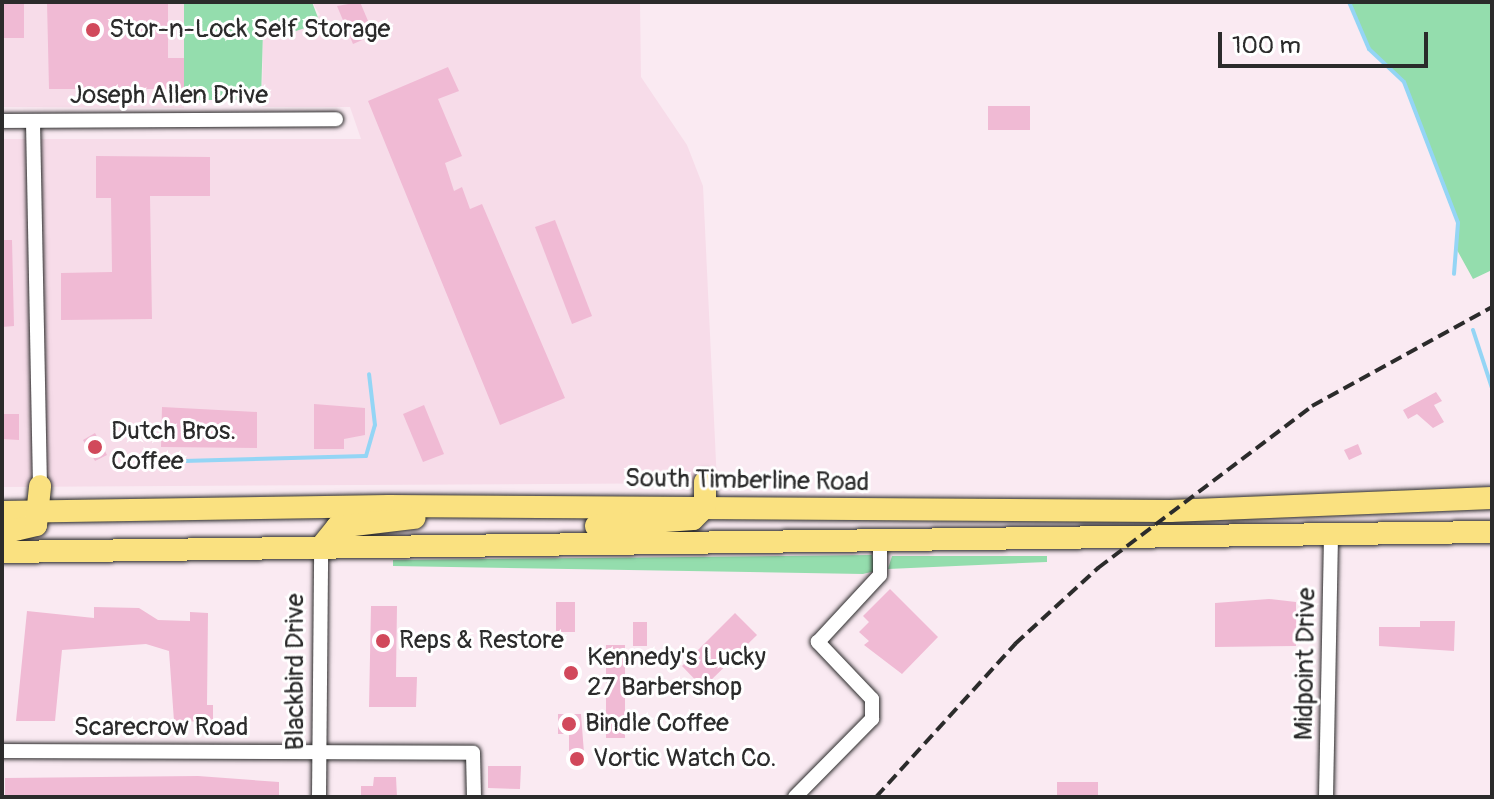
<!DOCTYPE html>
<style>
body{margin:0}
#map{position:relative;width:1494px;height:799px;overflow:hidden;background:#faeaf2;font-family:Pangolin,sans-serif}
div>[style]{position:absolute}
.built>*{inset:0;background:#f7dce9}
.green>*{inset:0;background:#94ddad}
.stream>*{height:4px;margin:-2px;padding:0 2px;transform-origin:2px;border-radius:2px;background:#94d5f5}
.building>*{inset:0;background:#f0bad4}
.roads{filter:drop-shadow(0 0 2px #2b2b2b) drop-shadow(0 0 2px #2b2b2b)}
.street>*{height:14px;margin:-7px;padding:0 7px;transform-origin:7px;border-radius:7px;background:#fff}
.primary>*{height:22px;margin:-11px;padding:0 11px;transform-origin:11px;border-radius:11px;background:#fae180}
.rail>*{height:4px;margin-top:-2px;transform-origin:0;background:repeating-linear-gradient(90deg,#2b2b2b 0 12px,transparent 0 18px)}
.dots>*{width:22px;height:22px;translate:-50% -50%;box-sizing:border-box;border:4px solid #fff;border-radius:50%}
span{translate:-50% -50%;white-space:nowrap;text-align:center;line-height:1.15;-webkit-text-stroke:6px #fff;paint-order:stroke}
.poi-label{font-size:26px;color:#2b2b2b}
.left{translate:0 -50%;text-align:left}
.street-label{font-size:26px;color:#2b2b2b}
.frame{position:absolute;inset:0;border:4px solid #2b2b2b;pointer-events:none}
.scale{position:absolute;left:1218px;top:32px;width:210px;height:36px;box-sizing:border-box;border:4px solid #2b2b2b;border-top:0;padding-left:10px;font-size:24px;line-height:28px;white-space:nowrap;color:#2b2b2b;-webkit-text-stroke:6px #fff;paint-order:stroke}
</style>
<div id="map">
<div class="built">
<i style="clip-path:polygon(2px 2px,184px 2px,184px 108px,2px 107px)"></i>
<i style="clip-path:polygon(312px 2px,640px 2px,641px 77px,687px 145px,703px 186px,717px 483px,2px 487px,2px 139px,361px 139px,350px 107px,262px 107px,263px 30px,290px 33px,320px 15px)"></i>
</div>
<div class="green">
<i style="clip-path:polygon(184px 2px,312px 2px,320px 23px,290px 33px,263px 31px,261px 100px,184px 100px)"></i>
<i style="clip-path:polygon(1349px 2px,1492px 2px,1492px 270px,1473px 279px,1457px 250px,1458px 223px,1404px 83px,1369px 49px)"></i>
<i style="clip-path:polygon(872px 555px,875px 571px,863px 574px,393px 566px,393px 560px)"></i>
<i style="clip-path:polygon(892px 556px,1047px 556px,1047px 562px,888px 569px)"></i>
</div>
<div class="stream">
<i style="left:1349px;top:2px;width:51px;rotate:66.9deg"></i>
<i style="left:1369px;top:49px;width:48px;rotate:43.3deg"></i>
<i style="left:1404px;top:82px;width:151px;rotate:69deg"></i>
<i style="left:1458px;top:223px;width:51px;rotate:94.5deg"></i>
<i style="left:1473px;top:330px;width:61px;rotate:71.9deg"></i>
<i style="left:183px;top:461px;width:183px;rotate:-1.6deg"></i>
<i style="left:366px;top:456px;width:32px;rotate:-74deg"></i>
<i style="left:375px;top:425px;width:51px;rotate:-96.7deg"></i>
</div>
<div class="building">
<i style="clip-path:polygon(2px 2px,24px 2px,24px 38px,2px 38px)"></i>
<i style="clip-path:polygon(47px 2px,168px 2px,168px 58px,184px 58px,184px 89px,49px 89px)"></i>
<i style="clip-path:polygon(360px 2px,374px 35px,353px 44px,337px 6px)"></i>
<i style="clip-path:polygon(448px 67px,459px 91px,438px 99px,462px 156px,445px 163px,454px 191px,462px 187px,470px 209px,482px 204px,565px 398px,500px 425px,368px 101px)"></i>
<i style="clip-path:polygon(988px 106px,1030px 106px,1030px 130px,988px 130px)"></i>
<i style="clip-path:polygon(96px 156px,210px 157px,210px 196px,150px 196px,152px 319px,61px 320px,61px 273px,112px 272px,111px 198px,96px 198px)"></i>
<i style="clip-path:polygon(555px 220px,592px 316px,572px 324px,535px 227px)"></i>
<i style="clip-path:polygon(2px 240px,12px 240px,14px 326px,2px 327px)"></i>
<i style="clip-path:polygon(1436px 392px,1442px 401px,1434px 405px,1444px 422px,1433px 428px,1417px 414px,1408px 419px,1403px 410px)"></i>
<i style="clip-path:polygon(314px 404px,365px 408px,365px 435px,344px 439px,344px 449px,314px 449px)"></i>
<i style="clip-path:polygon(424px 405px,444px 454px,423px 462px,403px 414px)"></i>
<i style="clip-path:polygon(162px 407px,257px 412px,257px 448px,161px 447px)"></i>
<i style="clip-path:polygon(2px 414px,19px 414px,19px 440px,2px 439px)"></i>
<i style="clip-path:polygon(95px 433px,107px 455px,95px 461px,83px 440px)"></i>
<i style="clip-path:polygon(1358px 444px,1362px 454px,1349px 460px,1344px 450px)"></i>
<i style="clip-path:polygon(890px 589px,938px 637px,902px 674px,864px 645px,869px 641px,859px 632px,869px 622px,863px 616px)"></i>
<i style="clip-path:polygon(1269px 599px,1296px 602px,1296px 646px,1215px 647px,1215px 603px)"></i>
<i style="clip-path:polygon(556px 602px,575px 602px,575px 632px,556px 632px)"></i>
<i style="clip-path:polygon(371px 606px,397px 606px,396px 677px,417px 677px,416px 707px,369px 707px)"></i>
<i style="clip-path:polygon(94px 607px,139px 608px,158px 620px,190px 621px,190px 612px,208px 613px,207px 705px,213px 705px,213px 722px,174px 721px,169px 651px,146px 644px,62px 650px,55px 721px,16px 721px,27px 611px,94px 618px)"></i>
<i style="clip-path:polygon(735px 613px,757px 635px,703px 688px,682px 666px)"></i>
<i style="clip-path:polygon(1420px 621px,1455px 621px,1454px 651px,1379px 646px,1379px 627px,1420px 627px)"></i>
<i style="clip-path:polygon(633px 622px,647px 622px,647px 646px,633px 646px)"></i>
<i style="clip-path:polygon(606px 645px,625px 645px,625px 738px,606px 738px)"></i>
<i style="clip-path:polygon(563px 665px,578px 665px,578px 680px,563px 680px)"></i>
<i style="clip-path:polygon(558px 714px,581px 714px,585px 766px,569px 765px,569px 734px,558px 734px)"></i>
<i style="clip-path:polygon(488px 766px,521px 766px,520px 789px,488px 788px)"></i>
<i style="clip-path:polygon(198px 776px,279px 782px,279px 797px,5px 797px,5px 778px)"></i>
<i style="clip-path:polygon(374px 777px,396px 777px,397px 797px,361px 797px,361px 786px,373px 786px)"></i>
<i style="clip-path:polygon(1057px 782px,1098px 782px,1098px 797px,1057px 797px)"></i>
</div>
<div class="roads">
<div class="street">
<i style="left:2px;top:121px;width:334px;rotate:-0.3deg"></i>
<i style="left:33px;top:122px;width:364px;rotate:88.9deg"></i>
<i style="left:2px;top:751px;width:471px;rotate:0.2deg"></i>
<i style="left:473px;top:753px;width:44px;rotate:88.7deg"></i>
<i style="left:319px;top:797px;width:250px;rotate:-89.5deg"></i>
<i style="left:795px;top:797px;width:110px;rotate:-45.4deg"></i>
<i style="left:872px;top:719px;width:20px;rotate:-90deg"></i>
<i style="left:872px;top:699px;width:79px;rotate:-133.5deg"></i>
<i style="left:818px;top:642px;width:91px;rotate:-47.2deg"></i>
<i style="left:880px;top:575px;width:36px;rotate:-90deg"></i>
<i style="left:1326px;top:797px;width:266px;rotate:-88.9deg"></i>
</div>
<div class="primary">
<i style="left:2px;top:512px;width:387px;rotate:-0.9deg"></i>
<i style="left:389px;top:506px;width:781px;rotate:0.37deg"></i>
<i style="left:1170px;top:511px;width:322px;rotate:-2.3deg"></i>
<i style="left:596px;top:526px;width:97px;rotate:-4.1deg"></i>
<i style="left:693px;top:519px;width:17px;rotate:-45deg"></i>
<i style="left:705px;top:507px;width:25px;rotate:-90deg"></i>
<i style="left:2px;top:533px;width:35px;rotate:-13deg"></i>
<i style="left:36px;top:525px;width:39px;rotate:-84deg"></i>
<i style="left:321px;top:547px;width:26px;rotate:-51deg"></i>
<i style="left:337px;top:527px;width:78px;rotate:-6.7deg"></i>
<i style="left:2px;top:552px;width:1490px;rotate:-0.77deg"></i>
</div>
</div>
<div class="rail">
<i style="left:876px;top:797px;width:207px;rotate:-47.7deg"></i>
<i style="left:1015px;top:644px;width:113px;rotate:-42.5deg"></i>
<i style="left:1098px;top:568px;width:268px;rotate:-37.1deg"></i>
<i style="left:1312px;top:406px;width:205px;rotate:-28.8deg"></i>
</div>
<div class="dots">
<i style="left:93px;top:30px;background:#d1495b"></i>
<i style="left:95px;top:447px;background:#d1495b"></i>
<i style="left:383px;top:641px;background:#d1495b"></i>
<i style="left:571px;top:673px;background:#d1495b"></i>
<i style="left:569px;top:724px;background:#d1495b"></i>
<i style="left:577px;top:759px;background:#d1495b"></i>
</div>
<div class="poi-label">
<span class="left" style="left:109px;top:30px">Stor-n-Lock Self Storage</span>
<span class="left" style="left:111px;top:447px">Dutch Bros.<br>Coffee</span>
<span class="left" style="left:399px;top:641px">Reps &amp; Restore</span>
<span class="left" style="left:587px;top:673px">Kennedy's Lucky<br>27 Barbershop</span>
<span class="left" style="left:585px;top:724px">Bindle Coffee</span>
<span class="left" style="left:593px;top:759px">Vortic Watch Co.</span>
</div>
<div class="street-label">
<span style="left:169px;top:96px">Joseph Allen Drive</span>
<span style="left:747px;top:481px;rotate:1deg">South Timberline Road</span>
<span style="left:1306px;top:664px;rotate:-89deg">Midpoint Drive</span>
<span style="left:296px;top:672px;rotate:-90deg">Blackbird Drive</span>
<span style="left:161px;top:728px">Scarecrow Road</span>
</div>
<div class="frame"></div>
<div class="scale">100 m</div>
</div>
